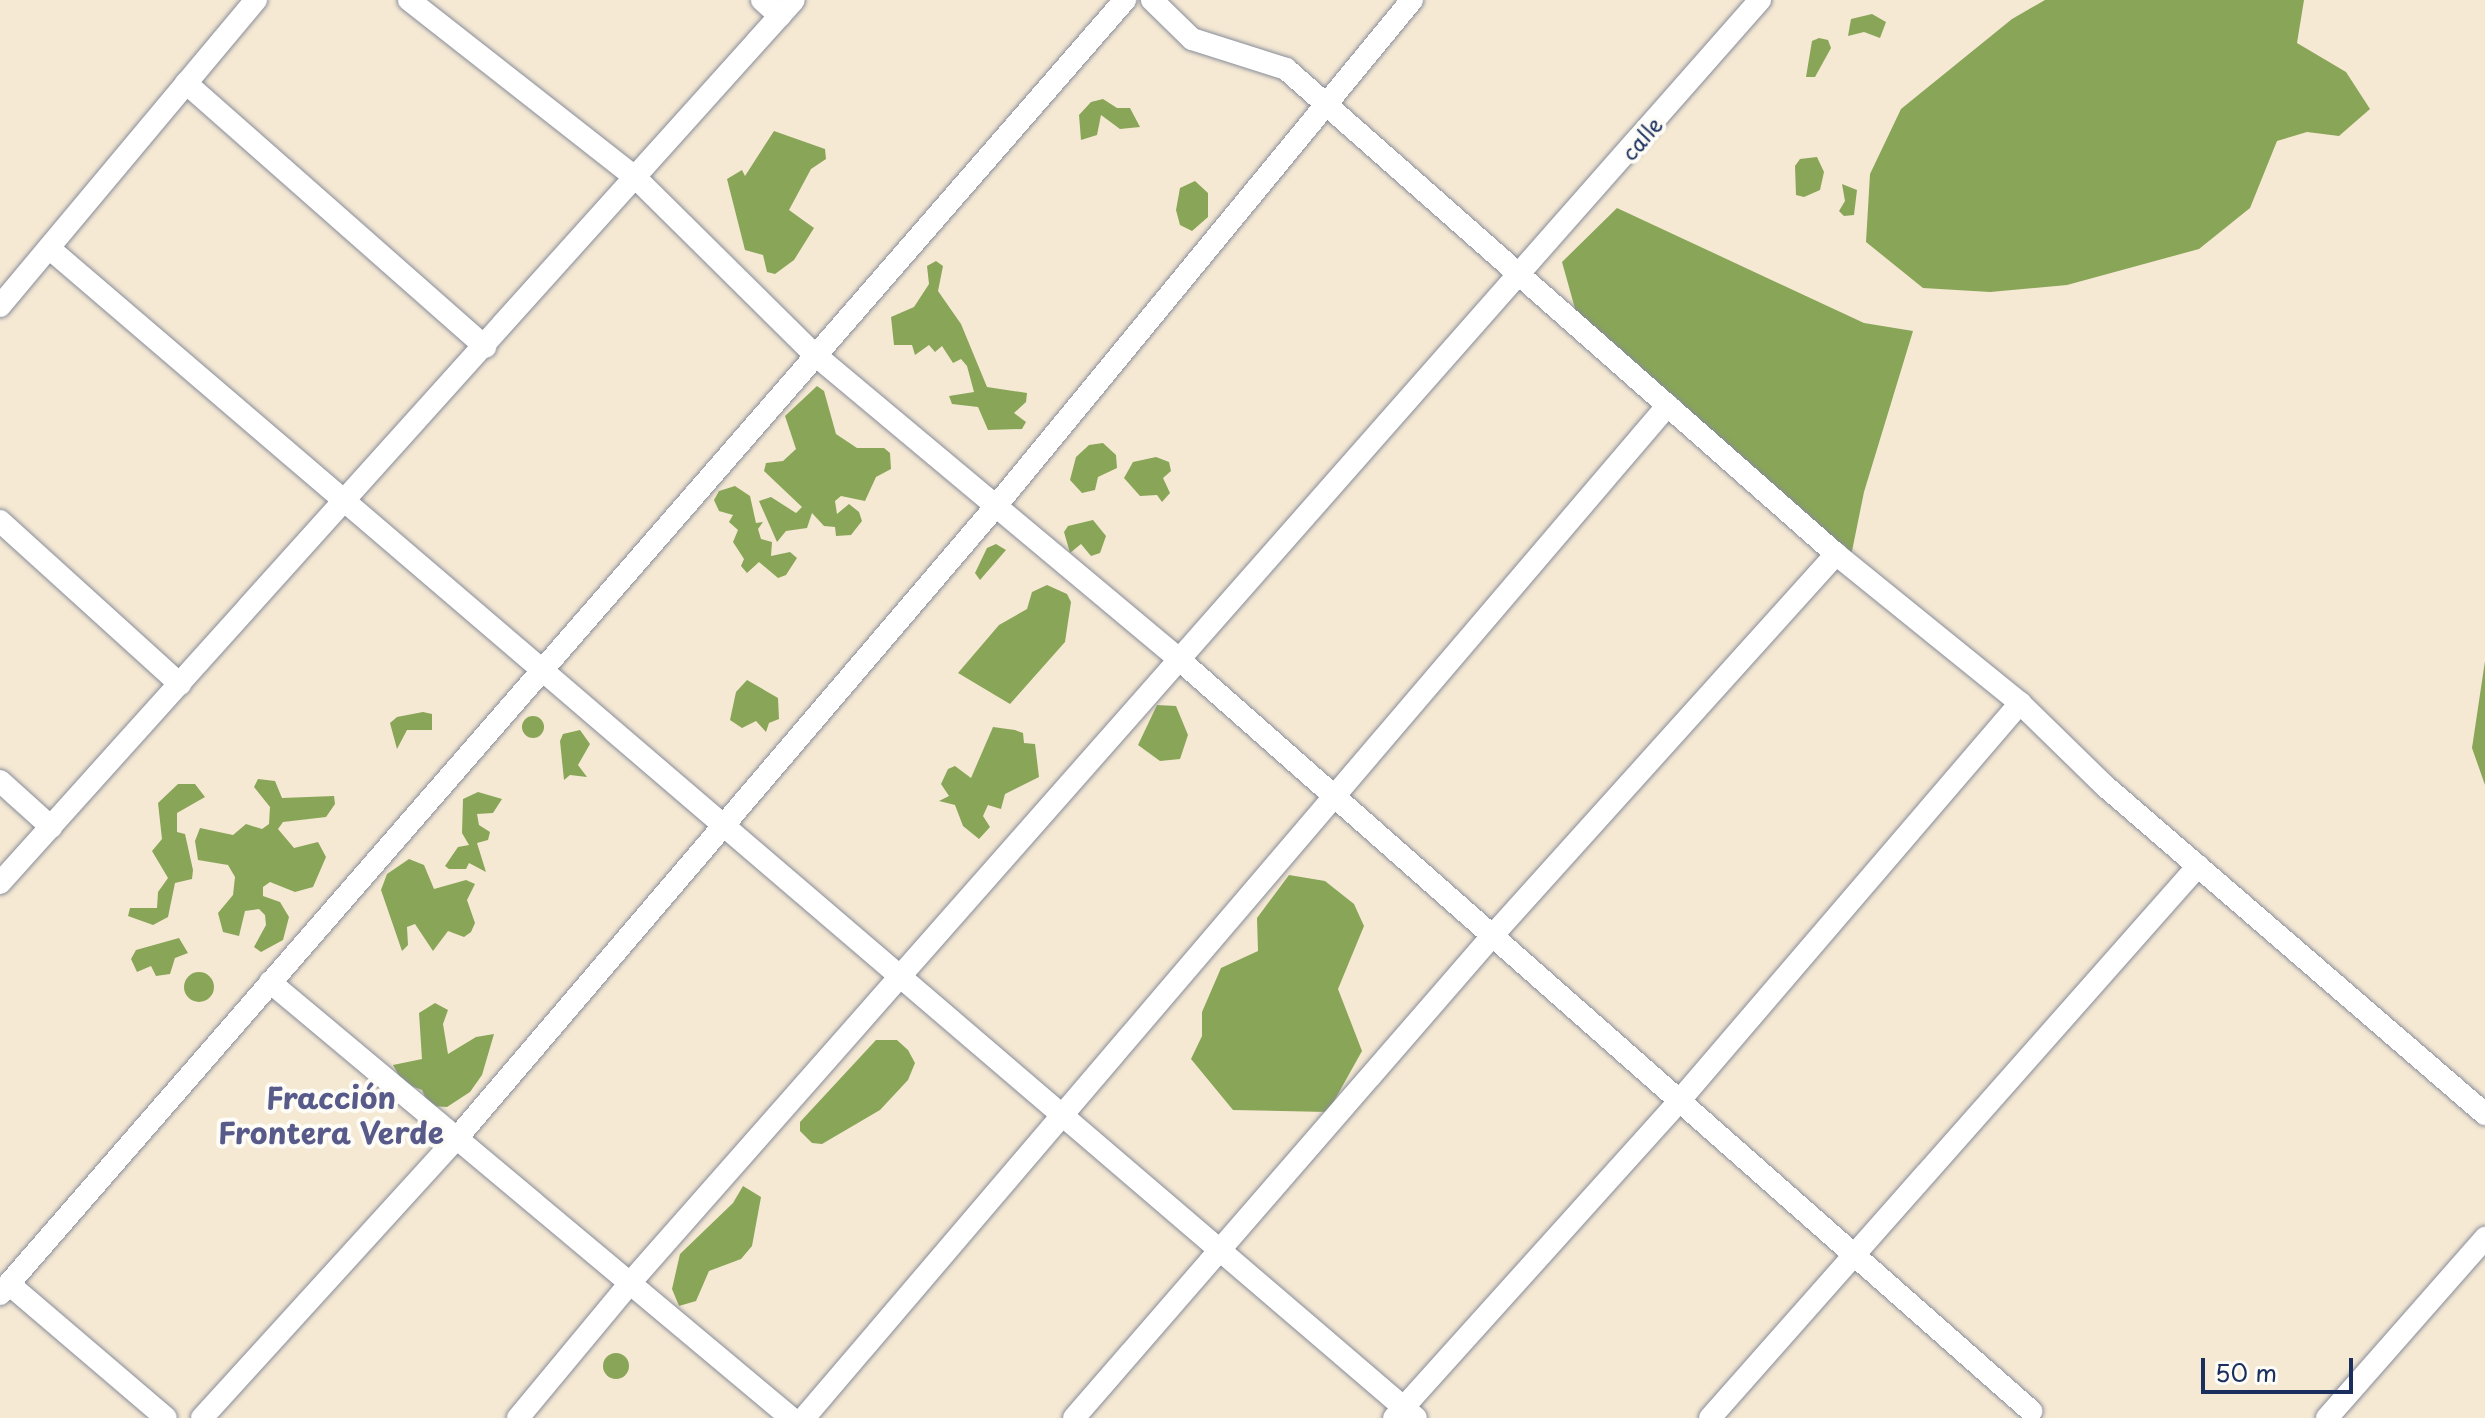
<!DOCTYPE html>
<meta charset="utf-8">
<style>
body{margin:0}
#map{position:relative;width:2485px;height:1418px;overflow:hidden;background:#f5e9d4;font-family:"Playpen Sans",sans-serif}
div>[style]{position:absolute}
.forest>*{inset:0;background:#89a558}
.round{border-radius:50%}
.roads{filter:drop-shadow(0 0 2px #888c99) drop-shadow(0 0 2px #888c99)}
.minor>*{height:22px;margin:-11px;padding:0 11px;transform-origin:11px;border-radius:11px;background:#fff}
span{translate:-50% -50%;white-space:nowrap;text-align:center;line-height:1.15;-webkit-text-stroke:8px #fdfcf7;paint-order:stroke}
.street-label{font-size:22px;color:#1b2f5e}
.district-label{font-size:30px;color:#585b8a;font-weight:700}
.scale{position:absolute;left:2201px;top:1358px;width:152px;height:36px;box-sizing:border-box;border:4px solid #1b2f5e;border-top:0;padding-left:10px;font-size:24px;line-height:28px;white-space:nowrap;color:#1b2f5e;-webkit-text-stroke:6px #fdfcf7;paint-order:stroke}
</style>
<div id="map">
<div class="forest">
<i style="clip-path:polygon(2045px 0,2304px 0,2297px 43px,2346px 72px,2370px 109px,2339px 136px,2307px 132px,2277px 141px,2250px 208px,2199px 249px,2067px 285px,1990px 292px,1923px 288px,1866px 242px,1870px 174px,1901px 109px,2012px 19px)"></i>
<i style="clip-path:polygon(1872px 14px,1886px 22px,1880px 38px,1864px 32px,1848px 36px,1851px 19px)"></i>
<i style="clip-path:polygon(1819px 38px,1828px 40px,1831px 48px,1815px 77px,1806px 77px,1812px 41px)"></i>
<i style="clip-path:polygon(1103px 99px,1117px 108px,1130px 108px,1140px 127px,1120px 129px,1101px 115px,1097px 135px,1081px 140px,1079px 115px,1091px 102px)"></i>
<i style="clip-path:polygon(774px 131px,825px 149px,826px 159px,811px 169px,789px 210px,814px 228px,794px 260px,775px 274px,767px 272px,763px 255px,745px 250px,727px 179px,742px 170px,745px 176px)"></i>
<i style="clip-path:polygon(1817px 157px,1824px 172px,1820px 190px,1804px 197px,1796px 195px,1795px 166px,1800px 159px)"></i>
<i style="clip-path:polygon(1195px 181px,1208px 193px,1208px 217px,1192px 231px,1180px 225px,1176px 210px,1180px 188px)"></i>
<i style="clip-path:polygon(1842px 184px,1857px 190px,1854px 215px,1844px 216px,1839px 211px,1845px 201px)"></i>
<i style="clip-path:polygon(1617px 208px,1864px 323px,1913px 331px,1864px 492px,1850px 561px,1579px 323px,1562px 262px)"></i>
<i style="clip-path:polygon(936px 261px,943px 266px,938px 291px,961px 324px,987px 387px,1027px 393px,1026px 402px,1014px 413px,1026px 422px,1022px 429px,988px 430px,978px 407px,952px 404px,949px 396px,974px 392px,967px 366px,961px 359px,953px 363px,942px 346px,935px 352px,929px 345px,915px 355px,912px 345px,894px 345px,891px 317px,914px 307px,929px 284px,927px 266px)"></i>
<i style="clip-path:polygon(817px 386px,824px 391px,836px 434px,857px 448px,884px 448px,890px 453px,891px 469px,876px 477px,865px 501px,841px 496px,835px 501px,837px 514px,849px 504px,859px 512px,862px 521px,851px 535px,836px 536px,835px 527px,824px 526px,812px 513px,807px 528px,786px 531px,777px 542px,759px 501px,771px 497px,796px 513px,802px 507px,764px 471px,766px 463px,783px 461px,796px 449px,785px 416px)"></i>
<i style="clip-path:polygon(1103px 443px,1116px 455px,1117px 468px,1098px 477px,1095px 490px,1082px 493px,1070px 480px,1076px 457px,1089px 445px)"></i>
<i style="clip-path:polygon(1156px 457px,1169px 462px,1171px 471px,1163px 478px,1170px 493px,1162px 502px,1157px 495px,1140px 496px,1124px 478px,1133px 462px)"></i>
<i style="clip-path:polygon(735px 486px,750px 496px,756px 523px,763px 522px,758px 529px,761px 539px,772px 542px,771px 556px,790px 552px,797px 558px,786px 575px,778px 578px,759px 562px,747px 573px,741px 566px,744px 559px,733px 542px,738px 530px,729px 522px,733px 515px,719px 511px,714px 500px,719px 491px)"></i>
<i style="clip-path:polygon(1093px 520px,1106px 536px,1100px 553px,1091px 556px,1081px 544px,1070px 553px,1064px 532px,1068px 526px)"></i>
<i style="clip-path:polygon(996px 544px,1006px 550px,980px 580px,975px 573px,987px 548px)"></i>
<i style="clip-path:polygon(1047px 585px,1067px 594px,1071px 602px,1065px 642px,1010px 704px,958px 673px,999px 625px,1027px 609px,1032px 592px)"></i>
<i style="clip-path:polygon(2485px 661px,2485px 785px,2472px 748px)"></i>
<i style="clip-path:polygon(747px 680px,778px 698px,779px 719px,769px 723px,766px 732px,756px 721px,742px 728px,730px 720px,736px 692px)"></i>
<i style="clip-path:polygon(1157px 705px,1176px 706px,1188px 735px,1180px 759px,1160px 761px,1138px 745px)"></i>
<i style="clip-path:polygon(423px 712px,432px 714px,432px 730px,407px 730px,397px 749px,390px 723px,397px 717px)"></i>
<i class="round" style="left:522px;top:716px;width:22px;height:22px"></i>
<i style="clip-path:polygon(993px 727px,1015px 730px,1023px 733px,1024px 743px,1035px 744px,1039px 777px,1005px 794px,1001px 809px,988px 805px,983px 816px,990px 827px,979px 839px,963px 826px,955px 805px,939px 801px,949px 796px,941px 784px,948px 769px,955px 766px,971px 778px)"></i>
<i style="clip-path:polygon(580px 730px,590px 744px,578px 765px,587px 777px,570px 775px,564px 780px,560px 741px,563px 734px)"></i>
<i style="clip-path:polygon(258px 779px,275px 781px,282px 798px,334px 796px,335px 804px,326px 817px,283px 822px,278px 829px,294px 848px,318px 842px,326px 857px,313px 887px,295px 892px,270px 882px,263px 887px,263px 896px,280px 902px,289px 917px,283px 940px,261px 952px,254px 947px,266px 925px,265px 915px,259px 909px,245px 911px,239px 936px,223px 932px,218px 913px,233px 895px,235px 877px,228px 865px,198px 860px,195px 841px,200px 828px,233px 835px,246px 824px,262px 829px,269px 824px,270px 807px,254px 787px)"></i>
<i style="clip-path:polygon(178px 784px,195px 784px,205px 797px,177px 813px,177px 832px,185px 834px,193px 870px,192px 879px,175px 883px,168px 917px,153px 925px,128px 916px,130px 908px,157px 908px,158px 892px,168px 878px,152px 851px,162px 839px,158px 803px)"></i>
<i style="clip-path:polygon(478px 792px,502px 799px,493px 813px,477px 814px,479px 825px,490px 832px,488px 840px,477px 843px,486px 872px,469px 863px,466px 869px,449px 869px,445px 866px,458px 847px,469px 845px,462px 833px,463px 799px)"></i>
<i style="clip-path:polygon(409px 859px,424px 865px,434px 889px,466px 880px,475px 884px,467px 900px,475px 923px,471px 932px,464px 937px,448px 931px,433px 951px,415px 924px,407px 927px,408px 945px,402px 951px,381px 890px,387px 874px)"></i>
<i style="clip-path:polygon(1289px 875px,1325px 881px,1354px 904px,1364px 926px,1338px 989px,1362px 1051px,1328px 1112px,1233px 1110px,1191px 1059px,1202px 1036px,1202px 1012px,1221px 968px,1258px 951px,1257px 918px)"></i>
<i style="clip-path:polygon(179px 938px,188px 953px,175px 958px,170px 974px,156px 976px,151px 966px,137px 972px,131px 959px,136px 950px)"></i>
<i class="round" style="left:184px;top:972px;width:30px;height:30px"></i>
<i style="clip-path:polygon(435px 1003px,448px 1010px,443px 1024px,448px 1054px,476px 1037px,494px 1034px,482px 1075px,470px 1092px,447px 1107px,429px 1106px,422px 1090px,403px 1083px,393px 1065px,422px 1059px,419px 1013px)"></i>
<i style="clip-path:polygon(876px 1040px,897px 1040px,908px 1050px,915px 1063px,908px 1080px,880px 1110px,822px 1144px,812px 1143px,800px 1131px,800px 1122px)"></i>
<i style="clip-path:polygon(743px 1186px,761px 1197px,752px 1246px,741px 1259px,709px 1271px,696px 1301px,679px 1306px,672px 1289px,680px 1254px,733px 1203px)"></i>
<i class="round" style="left:603px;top:1353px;width:26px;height:26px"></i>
</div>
<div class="roads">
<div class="minor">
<i style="left:409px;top:0;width:290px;rotate:38.1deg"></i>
<i style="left:637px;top:179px;width:247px;rotate:44.7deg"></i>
<i style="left:813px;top:353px;width:480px;rotate:39.9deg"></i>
<i style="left:1181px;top:661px;width:1134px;rotate:41.42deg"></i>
<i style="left:762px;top:0;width:24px;rotate:42deg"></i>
<i style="left:1152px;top:0;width:56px;rotate:44.3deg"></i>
<i style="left:1192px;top:39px;width:99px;rotate:17.7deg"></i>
<i style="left:1286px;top:69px;width:733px;rotate:41.41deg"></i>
<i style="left:1836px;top:554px;width:237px;rotate:39deg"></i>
<i style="left:2020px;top:703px;width:119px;rotate:44.3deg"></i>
<i style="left:2105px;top:786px;width:502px;rotate:40.8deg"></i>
<i style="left:186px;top:83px;width:399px;rotate:41.4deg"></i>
<i style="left:49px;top:248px;width:1799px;rotate:40.56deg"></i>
<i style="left:0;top:306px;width:399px;rotate:-50.1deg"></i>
<i style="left:0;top:521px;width:243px;rotate:42.2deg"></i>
<i style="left:0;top:781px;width:69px;rotate:42deg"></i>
<i style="left:0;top:883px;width:1187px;rotate:-48.04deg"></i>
<i style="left:270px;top:982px;width:679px;rotate:39.92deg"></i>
<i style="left:9px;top:1284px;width:206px;rotate:40.5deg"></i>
<i style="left:0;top:1294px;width:1715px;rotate:-49deg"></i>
<i style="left:202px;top:1418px;width:379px;rotate:-47.7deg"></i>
<i style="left:457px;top:1138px;width:831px;rotate:-49.54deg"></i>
<i style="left:996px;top:506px;width:655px;rotate:-50.58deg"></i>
<i style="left:518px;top:1418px;width:175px;rotate:-50.3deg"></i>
<i style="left:630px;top:1283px;width:1710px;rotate:-48.63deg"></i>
<i style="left:804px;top:1418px;width:1331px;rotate:-49.54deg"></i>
<i style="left:1074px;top:1418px;width:639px;rotate:-49.06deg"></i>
<i style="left:1493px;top:935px;width:513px;rotate:-48deg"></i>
<i style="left:1394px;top:1418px;width:428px;rotate:-48deg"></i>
<i style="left:1680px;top:1100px;width:523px;rotate:-49.42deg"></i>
<i style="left:1710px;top:1418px;width:737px;rotate:-48.52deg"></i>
<i style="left:2327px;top:1418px;width:240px;rotate:-48.7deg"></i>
</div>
</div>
<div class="street-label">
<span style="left:1641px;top:138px;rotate:-49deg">calle</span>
</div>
<div class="district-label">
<span style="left:331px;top:1114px">Fracción<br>Frontera Verde</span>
</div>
<div class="scale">50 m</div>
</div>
